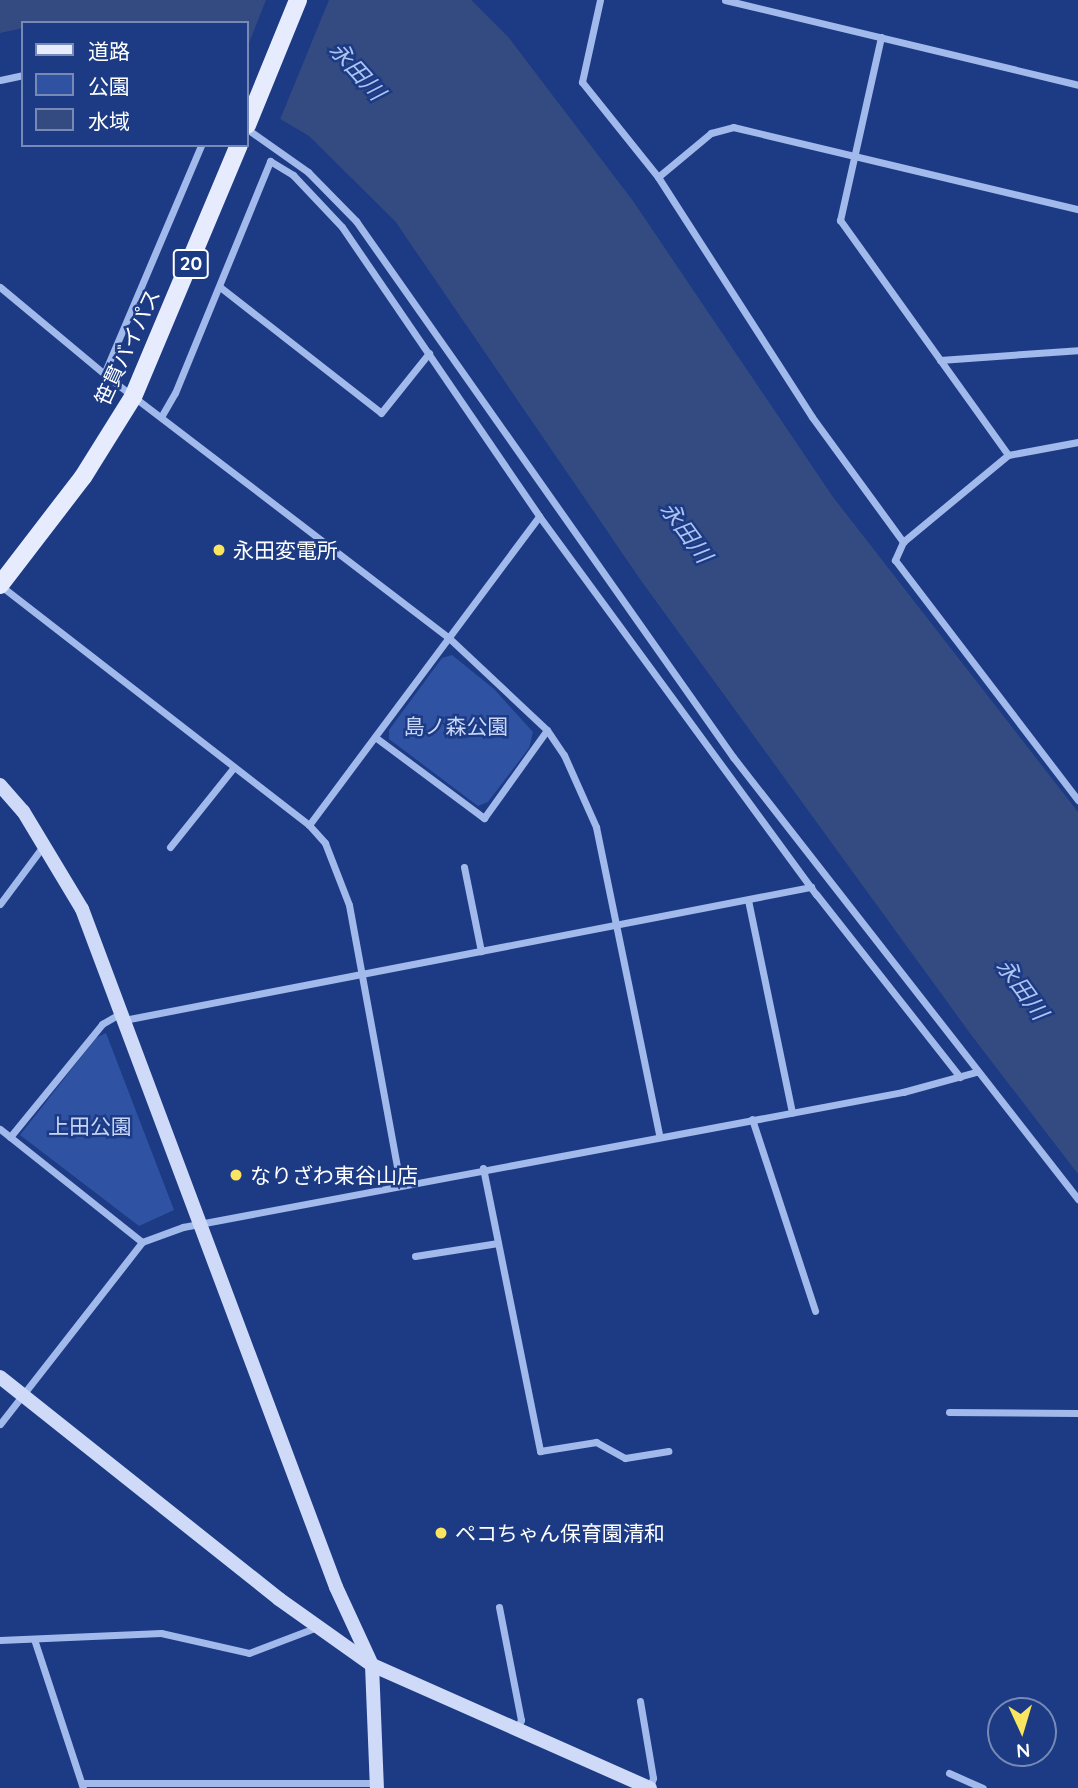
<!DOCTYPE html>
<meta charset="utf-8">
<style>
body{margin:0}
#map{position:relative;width:1078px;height:1788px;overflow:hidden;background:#1c3b84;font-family:Quicksand,"Noto Sans JP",sans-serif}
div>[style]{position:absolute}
.green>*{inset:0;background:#2f52a2}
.water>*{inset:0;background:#344b82}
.pier>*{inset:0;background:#1c3b84}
.street>*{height:7px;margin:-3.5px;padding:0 3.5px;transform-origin:3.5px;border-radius:3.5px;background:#a2b9eb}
.secondary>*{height:14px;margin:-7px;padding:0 7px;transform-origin:7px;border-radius:7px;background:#cedaf8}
.primary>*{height:18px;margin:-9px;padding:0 9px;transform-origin:9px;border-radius:9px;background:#e6ecfe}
.dots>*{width:19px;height:19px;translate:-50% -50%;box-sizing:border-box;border:4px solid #1c3b84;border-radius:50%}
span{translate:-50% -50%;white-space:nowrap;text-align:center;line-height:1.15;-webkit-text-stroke:5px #1c3b84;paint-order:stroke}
.shield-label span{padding:2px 5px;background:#1c3b84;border:2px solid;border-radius:5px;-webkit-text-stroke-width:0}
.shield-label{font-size:19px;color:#fff;font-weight:700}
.street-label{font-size:21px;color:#fff}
.poi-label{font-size:21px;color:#fff}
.left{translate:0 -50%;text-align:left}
.park-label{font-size:21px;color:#c7d6f8}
.water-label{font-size:23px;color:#adc3f2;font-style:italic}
.legend{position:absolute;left:21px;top:21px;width:228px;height:126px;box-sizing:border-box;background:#1c3b84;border:2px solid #7789b5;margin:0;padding:9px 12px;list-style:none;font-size:21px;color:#fff}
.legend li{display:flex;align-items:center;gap:14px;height:35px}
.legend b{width:35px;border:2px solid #7789b5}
.north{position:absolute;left:987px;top:1697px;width:70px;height:70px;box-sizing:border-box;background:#1c3b84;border:2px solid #7789b5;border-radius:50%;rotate:176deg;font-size:19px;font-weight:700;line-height:28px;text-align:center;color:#fff}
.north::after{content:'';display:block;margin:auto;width:24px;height:32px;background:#fbe45f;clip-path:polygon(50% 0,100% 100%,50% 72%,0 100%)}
</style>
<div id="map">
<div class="green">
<i style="clip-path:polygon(452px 655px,494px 689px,533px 732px,529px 748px,488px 802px,478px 806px,389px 739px,389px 730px,442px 658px)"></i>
<i style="clip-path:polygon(106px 1033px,174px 1210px,139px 1226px,20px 1135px,96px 1038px)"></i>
</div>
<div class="water">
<i style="clip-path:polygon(0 0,471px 0,509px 38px,633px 201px,833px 497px,1078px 812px,1078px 1174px,972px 1036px,642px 582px,395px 221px,309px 136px,247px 99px,247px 23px,23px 23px,23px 28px,0 33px)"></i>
</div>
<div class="pier">
<i style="clip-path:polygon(266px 0,329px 0,279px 122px,247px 103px,247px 48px)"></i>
</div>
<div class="street">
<i style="left:600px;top:0;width:84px;rotate:102.4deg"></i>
<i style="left:582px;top:82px;width:122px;rotate:51.3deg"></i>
<i style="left:658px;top:177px;width:285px;rotate:57.3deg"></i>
<i style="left:812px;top:417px;width:155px;rotate:53.9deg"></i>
<i style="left:903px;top:542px;width:20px;rotate:114deg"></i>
<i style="left:895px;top:560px;width:302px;rotate:52.7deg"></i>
<i style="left:725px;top:0;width:363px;rotate:13.5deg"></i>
<i style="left:881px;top:37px;width:188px;rotate:102.6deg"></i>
<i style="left:840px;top:220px;width:289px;rotate:54.4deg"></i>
<i style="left:1008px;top:455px;width:136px;rotate:140.4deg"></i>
<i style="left:0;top:80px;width:24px;rotate:-12deg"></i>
<i style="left:247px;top:129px;width:75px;rotate:35.2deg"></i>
<i style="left:308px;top:172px;width:69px;rotate:45.6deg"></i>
<i style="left:356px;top:221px;width:655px;rotate:54.88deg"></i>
<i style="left:733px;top:757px;width:561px;rotate:52.03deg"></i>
<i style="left:658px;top:177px;width:69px;rotate:-39.7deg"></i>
<i style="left:711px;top:133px;width:23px;rotate:-15deg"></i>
<i style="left:733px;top:127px;width:355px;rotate:13.4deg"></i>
<i style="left:0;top:287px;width:147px;rotate:39.8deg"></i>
<i style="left:113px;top:381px;width:423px;rotate:37.4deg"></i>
<i style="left:449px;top:638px;width:134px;rotate:43.2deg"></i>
<i style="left:547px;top:730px;width:30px;rotate:56deg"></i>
<i style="left:564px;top:755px;width:79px;rotate:66deg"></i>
<i style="left:596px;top:827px;width:314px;rotate:78.4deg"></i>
<i style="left:220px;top:287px;width:204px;rotate:38deg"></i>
<i style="left:381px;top:413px;width:77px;rotate:-51.3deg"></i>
<i style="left:940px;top:360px;width:138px;rotate:-4.1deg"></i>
<i style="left:104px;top:374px;width:249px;rotate:-67deg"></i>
<i style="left:161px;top:417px;width:28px;rotate:-60deg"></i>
<i style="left:175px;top:393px;width:251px;rotate:-67.7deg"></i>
<i style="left:270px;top:161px;width:27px;rotate:31deg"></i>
<i style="left:293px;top:175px;width:71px;rotate:46.7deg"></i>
<i style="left:342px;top:227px;width:350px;rotate:55.7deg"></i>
<i style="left:539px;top:516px;width:469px;rotate:53.8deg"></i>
<i style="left:816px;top:894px;width:233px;rotate:51.8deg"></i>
<i style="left:1008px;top:455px;width:71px;rotate:-10.5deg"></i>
<i style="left:1px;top:586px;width:390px;rotate:37.8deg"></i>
<i style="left:309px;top:825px;width:24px;rotate:48deg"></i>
<i style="left:325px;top:843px;width:66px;rotate:68.8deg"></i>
<i style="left:349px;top:905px;width:284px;rotate:79.6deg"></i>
<i style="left:375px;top:737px;width:136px;rotate:36.6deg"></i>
<i style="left:484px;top:818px;width:108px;rotate:-54.4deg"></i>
<i style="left:309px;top:825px;width:385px;rotate:-53.3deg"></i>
<i style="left:170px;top:847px;width:102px;rotate:-51.3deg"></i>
<i style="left:464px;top:867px;width:86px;rotate:78.6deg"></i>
<i style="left:748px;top:900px;width:217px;rotate:78.3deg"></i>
<i style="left:0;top:904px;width:74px;rotate:-53.3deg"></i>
<i style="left:124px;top:1020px;width:700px;rotate:-10.96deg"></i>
<i style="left:752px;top:1119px;width:202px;rotate:71.8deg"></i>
<i style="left:0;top:1129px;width:181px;rotate:38.5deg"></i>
<i style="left:10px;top:1137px;width:146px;rotate:-50.8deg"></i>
<i style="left:102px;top:1024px;width:22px;rotate:-30deg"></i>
<i style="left:483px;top:1168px;width:289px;rotate:78.6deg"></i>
<i style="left:540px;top:1451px;width:57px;rotate:-9.1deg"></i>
<i style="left:596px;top:1442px;width:33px;rotate:29deg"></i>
<i style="left:625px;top:1458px;width:44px;rotate:-9.2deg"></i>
<i style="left:415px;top:1256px;width:84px;rotate:-8.9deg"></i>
<i style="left:949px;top:1412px;width:129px;rotate:0.4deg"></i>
<i style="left:0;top:1424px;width:231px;rotate:-52deg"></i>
<i style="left:142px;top:1242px;width:44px;rotate:-20.1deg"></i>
<i style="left:183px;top:1227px;width:733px;rotate:-10.62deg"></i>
<i style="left:903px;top:1092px;width:76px;rotate:-15.3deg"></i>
<i style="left:499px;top:1607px;width:115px;rotate:79deg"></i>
<i style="left:521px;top:1720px;width:10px;rotate:114deg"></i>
<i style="left:34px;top:1639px;width:157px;rotate:71.8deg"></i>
<i style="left:0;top:1640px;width:161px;rotate:-2.5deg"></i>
<i style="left:161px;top:1633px;width:90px;rotate:12.8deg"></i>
<i style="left:249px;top:1653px;width:73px;rotate:-20.9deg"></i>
<i style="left:640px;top:1701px;width:78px;rotate:80.4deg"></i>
<i style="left:653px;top:1778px;width:9px;rotate:108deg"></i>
<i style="left:949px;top:1773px;width:37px;rotate:24deg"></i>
<i style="left:82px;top:1783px;width:295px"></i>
</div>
<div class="secondary">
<i style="left:0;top:785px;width:35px;rotate:49deg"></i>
<i style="left:23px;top:811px;width:114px;rotate:59deg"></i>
<i style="left:82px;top:909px;width:724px;rotate:69.46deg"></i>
<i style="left:336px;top:1587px;width:86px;rotate:65.2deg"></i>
<i style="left:372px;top:1665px;width:123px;rotate:87.7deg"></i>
<i style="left:0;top:1377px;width:357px;rotate:38.5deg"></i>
<i style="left:279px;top:1599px;width:114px;rotate:35.4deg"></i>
<i style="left:372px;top:1665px;width:304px;rotate:23.9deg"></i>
</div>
<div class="primary">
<i style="left:247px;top:125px;width:135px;rotate:-67.8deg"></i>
<i style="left:0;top:585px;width:136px;rotate:-52.5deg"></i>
<i style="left:83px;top:477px;width:94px;rotate:-58deg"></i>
<i style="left:133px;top:397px;width:273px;rotate:-67.2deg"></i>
</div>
<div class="dots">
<i style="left:219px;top:550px;background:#fbe45f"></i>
<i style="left:236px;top:1175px;background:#fbe45f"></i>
<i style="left:441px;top:1533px;background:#fbe45f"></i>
</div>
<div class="shield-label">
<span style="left:191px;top:264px">20</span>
</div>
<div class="street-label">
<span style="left:127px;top:347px;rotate:-65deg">笹貫バイパス</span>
</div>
<div class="poi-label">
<span class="left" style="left:233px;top:550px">永田変電所</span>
<span class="left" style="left:250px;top:1175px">なりざわ東谷山店</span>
<span class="left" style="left:455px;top:1533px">ペコちゃん保育園清和</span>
</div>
<div class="park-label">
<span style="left:456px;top:726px">島ノ森公園</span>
<span style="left:90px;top:1126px">上田公園</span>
</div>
<div class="water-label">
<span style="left:357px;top:71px;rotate:48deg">永田川</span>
<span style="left:686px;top:532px;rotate:54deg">永田川</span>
<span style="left:1022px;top:989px;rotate:54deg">永田川</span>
</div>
<ul class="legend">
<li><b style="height:9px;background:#e6ecfe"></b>道路</li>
<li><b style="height:19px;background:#2f52a2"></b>公園</li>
<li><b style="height:19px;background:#344b82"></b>水域</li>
</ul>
<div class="north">N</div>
</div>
